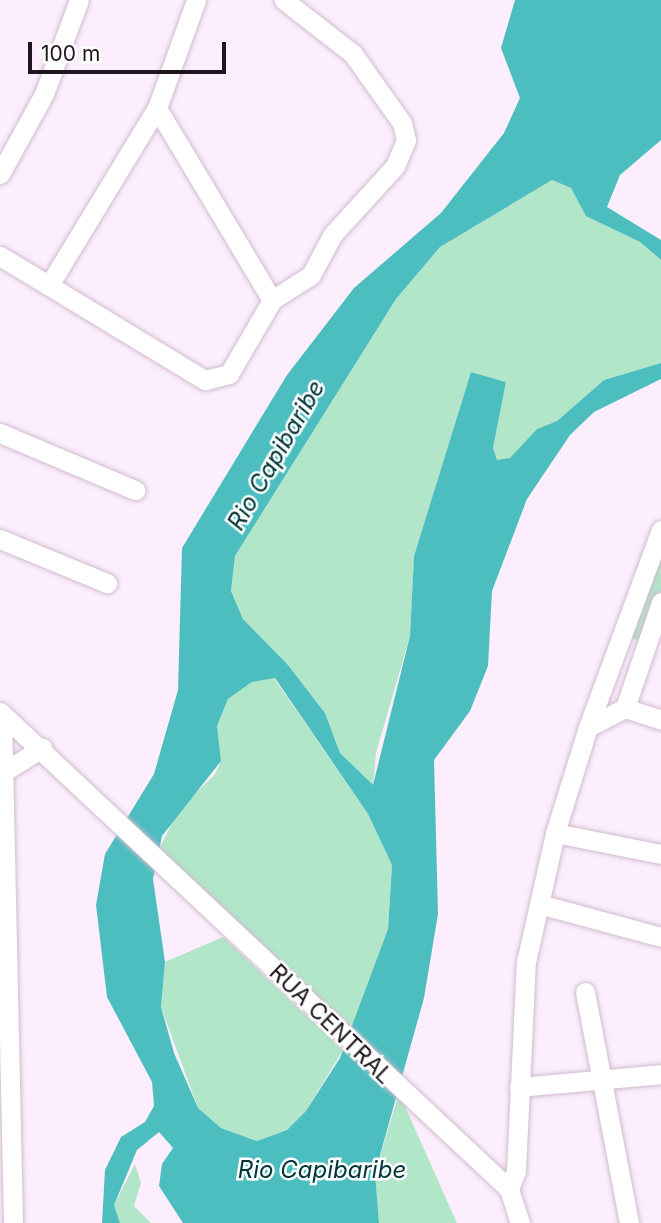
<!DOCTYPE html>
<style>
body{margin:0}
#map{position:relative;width:661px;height:1223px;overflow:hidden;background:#fceefc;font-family:Inter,sans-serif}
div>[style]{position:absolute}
.green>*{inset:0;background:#b1e6c9}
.water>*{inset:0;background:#4dbebf}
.roads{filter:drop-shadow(0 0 2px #d1bbd1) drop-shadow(0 0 2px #d1bbd1)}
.minor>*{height:19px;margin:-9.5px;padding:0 9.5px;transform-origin:9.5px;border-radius:9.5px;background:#fff}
span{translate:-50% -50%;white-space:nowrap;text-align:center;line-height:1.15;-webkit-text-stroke:5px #fff;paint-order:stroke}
.street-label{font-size:23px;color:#1e151e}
.water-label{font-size:24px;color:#003637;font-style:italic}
.scale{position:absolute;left:28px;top:42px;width:198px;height:32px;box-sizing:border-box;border:4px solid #1e151e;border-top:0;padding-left:9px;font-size:21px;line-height:24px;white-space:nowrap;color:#1e151e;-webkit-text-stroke:5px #fff;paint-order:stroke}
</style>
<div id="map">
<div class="green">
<i style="clip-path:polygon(552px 180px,571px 188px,587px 216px,640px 242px,661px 260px,661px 363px,604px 380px,557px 421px,537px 429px,510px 459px,497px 461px,493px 448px,506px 382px,471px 372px,414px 556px,410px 636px,376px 753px,373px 786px,340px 753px,325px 713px,288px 665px,243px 619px,231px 591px,235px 556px,396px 299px,440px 247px)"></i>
<i style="clip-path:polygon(661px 536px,661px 599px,640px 642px,623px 634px)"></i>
<i style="clip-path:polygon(274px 678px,368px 814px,392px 865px,388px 929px,350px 1033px,159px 849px,178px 811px,215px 774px,221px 761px,217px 726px,228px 699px,252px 682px)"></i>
<i style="clip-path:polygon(223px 937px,343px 1050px,306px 1111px,287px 1130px,257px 1141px,221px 1128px,198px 1108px,161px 1007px,165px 962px)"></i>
<i style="clip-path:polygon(399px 1093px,457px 1223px,379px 1223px,375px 1173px)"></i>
<i style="clip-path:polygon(135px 1164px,141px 1183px,134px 1206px,151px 1223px,120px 1223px,114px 1205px)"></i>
</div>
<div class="water">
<i style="clip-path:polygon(evenodd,515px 0,661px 0,661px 140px,620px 175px,607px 207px,661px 240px,661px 260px,640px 242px,586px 216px,571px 188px,552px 180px,440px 247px,396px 299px,235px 556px,231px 591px,243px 619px,288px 665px,325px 713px,340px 753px,373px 785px,410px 636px,414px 556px,471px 372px,506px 382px,493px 448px,497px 460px,510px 458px,537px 429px,557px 421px,604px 380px,661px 363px,661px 379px,594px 412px,570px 435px,527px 499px,492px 591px,488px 666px,470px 711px,434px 760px,438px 914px,424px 998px,375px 1173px,379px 1223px,183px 1223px,159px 1186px,162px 1164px,173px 1148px,159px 1132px,137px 1150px,114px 1205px,120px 1223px,102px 1223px,105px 1170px,121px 1137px,145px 1122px,154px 1106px,152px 1082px,107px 997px,96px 905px,105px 854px,154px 774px,178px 690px,182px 548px,287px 375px,354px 288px,441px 213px,504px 133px,520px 98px,501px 48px,515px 0,275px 678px,368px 814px,392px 865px,388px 929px,340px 1058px,306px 1111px,287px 1130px,257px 1141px,221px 1128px,198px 1108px,174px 1053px,161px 1007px,165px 962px,153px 879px,162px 836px,221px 761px,217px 726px,228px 699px,252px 682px,275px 678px)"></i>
</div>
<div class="roads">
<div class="minor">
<i style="left:157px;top:108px;width:224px;rotate:59.1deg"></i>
<i style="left:0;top:174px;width:91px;rotate:-61.2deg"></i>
<i style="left:44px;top:94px;width:100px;rotate:-69.6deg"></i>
<i style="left:0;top:256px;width:240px;rotate:31.2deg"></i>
<i style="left:205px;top:380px;width:25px;rotate:-14deg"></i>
<i style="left:229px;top:374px;width:86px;rotate:-59.8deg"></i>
<i style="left:51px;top:282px;width:204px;rotate:-58.7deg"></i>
<i style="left:157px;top:108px;width:115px;rotate:-70.1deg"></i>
<i style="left:272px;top:300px;width:46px;rotate:-32.7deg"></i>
<i style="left:311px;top:275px;width:47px;rotate:-61.8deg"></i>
<i style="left:333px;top:234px;width:92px;rotate:-47.6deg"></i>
<i style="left:395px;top:166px;width:28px;rotate:-67deg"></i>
<i style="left:406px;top:140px;width:17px;rotate:-103deg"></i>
<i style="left:402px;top:123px;width:85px;rotate:-125.4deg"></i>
<i style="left:353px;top:54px;width:88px;rotate:-142deg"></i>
<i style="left:0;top:433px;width:147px;rotate:22.9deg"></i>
<i style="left:0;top:539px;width:116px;rotate:22.4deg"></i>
<i style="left:625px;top:708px;width:112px;rotate:-71.2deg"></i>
<i style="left:625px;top:708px;width:38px;rotate:18deg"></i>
<i style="left:0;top:712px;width:698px;rotate:43.14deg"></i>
<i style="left:2px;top:714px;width:509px;rotate:88.76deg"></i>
<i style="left:588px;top:727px;width:210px;rotate:-69.7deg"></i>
<i style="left:5px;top:771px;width:44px;rotate:-31.9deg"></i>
<i style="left:555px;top:833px;width:108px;rotate:11.2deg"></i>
<i style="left:539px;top:904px;width:126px;rotate:15.1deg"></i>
<i style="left:585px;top:992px;width:235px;rotate:79.2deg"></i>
<i style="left:519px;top:1087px;width:143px;rotate:-5.2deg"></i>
<i style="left:520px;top:1223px;width:36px;rotate:-108deg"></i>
<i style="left:509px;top:1189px;width:19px;rotate:-69deg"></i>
<i style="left:516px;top:1171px;width:209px;rotate:-87.3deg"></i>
<i style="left:526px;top:962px;width:132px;rotate:-77.3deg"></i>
<i style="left:555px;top:833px;width:111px;rotate:-72.7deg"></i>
<i style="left:588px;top:727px;width:42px;rotate:-27.2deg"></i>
</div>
</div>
<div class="street-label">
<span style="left:331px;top:1024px;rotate:44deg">RUA CENTRAL</span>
</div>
<div class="water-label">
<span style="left:276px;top:455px;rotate:-60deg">Rio Capibaribe</span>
<span style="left:322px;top:1170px">Rio Capibaribe</span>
</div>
<div class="scale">100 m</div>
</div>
